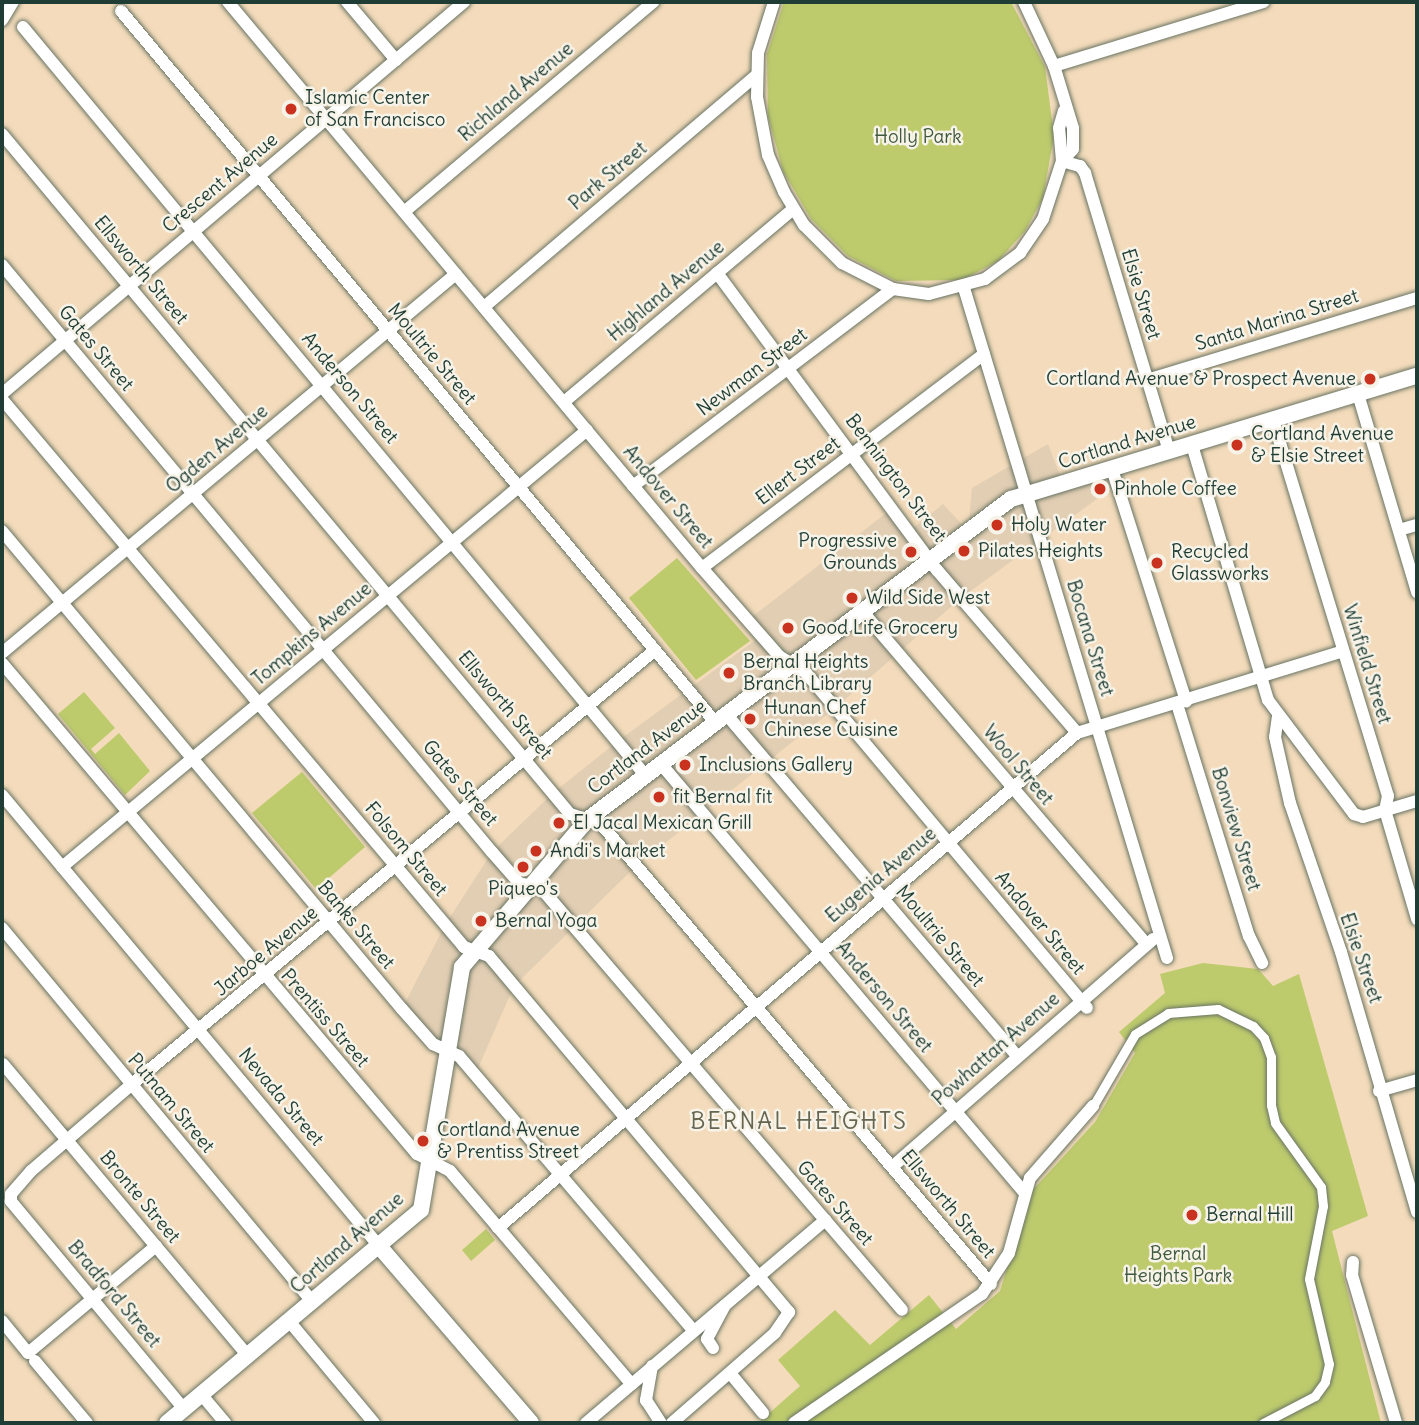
<!DOCTYPE html>
<style>
body{margin:0}
#map{position:relative;width:1419px;height:1425px;overflow:hidden;background:#f3dbbb;font-family:Delius,sans-serif}
div>[style]{position:absolute}
.built>*{inset:0;background:#e2ceb3}
.green>*{inset:0;background:#bdcb6d}
.roads{filter:drop-shadow(0 0 2px #697463) drop-shadow(0 0 2px #697463)}
.pedestrian>*{height:9px;margin:-4.5px;padding:0 4.5px;transform-origin:4.5px;border-radius:4.5px;background:#fff}
.minor>*{height:12px;margin:-6px;padding:0 6px;transform-origin:6px;border-radius:6px;background:#fff}
.tertiary>*{height:16px;margin:-8px;padding:0 8px;transform-origin:8px;border-radius:8px;background:#fff}
.dots>*{width:19px;height:19px;translate:-50% -50%;box-sizing:border-box;border:4px solid #f7f3e8;border-radius:50%}
span{translate:-50% -50%;white-space:nowrap;text-align:center;line-height:1.15;-webkit-text-stroke:5px #f7f3e8;paint-order:stroke}
.street-label{font-size:19px;color:#1f3d34}
.poi-label{font-size:19px;color:#1f3d34}
.left{translate:0 -50%;text-align:left}
.right{translate:-100% -50%;text-align:right}
.park-label{font-size:19px;color:#3f593f}
.quarter-label{font-size:23px;color:#666550;letter-spacing:2px}
.frame{position:absolute;inset:0;border:4px solid #1f3d34;pointer-events:none}
</style>
<div id="map">
<div class="built">
<i style="clip-path:polygon(1048px 444px,1063px 483px,1112px 469px,1116px 485px,961px 598px,834px 709px,636px 866px,514px 986px,475px 1075px,433px 1044px,402px 1009px,445px 925px,492px 852px,553px 793px,618px 741px,761px 636px,748px 620px,894px 507px,911px 530px,943px 504px,968px 531px,972px 488px)"></i>
</div>
<div class="green">
<i style="clip-path:polygon(784px 2px,1011px 2px,1045px 67px,1054px 136px,1043px 198px,1025px 231px,998px 261px,962px 280px,896px 281px,848px 256px,811px 219px,783px 171px,768px 116px,767px 54px)"></i>
<i style="clip-path:polygon(677px 558px,750px 641px,696px 680px,629px 598px)"></i>
<i style="clip-path:polygon(84px 692px,115px 728px,91px 749px,95px 754px,119px 733px,150px 771px,125px 795px,58px 714px)"></i>
<i style="clip-path:polygon(302px 772px,365px 847px,316px 889px,252px 813px)"></i>
<i style="clip-path:polygon(1203px 963px,1258px 969px,1273px 986px,1299px 974px,1368px 1216px,1332px 1231px,1381px 1423px,758px 1423px,800px 1386px,778px 1360px,835px 1310px,870px 1345px,929px 1295px,956px 1329px,1000px 1291px,1030px 1193px,1095px 1122px,1135px 1053px,1119px 1032px,1165px 993px,1160px 974px)"></i>
<i style="clip-path:polygon(486px 1229px,495px 1240px,471px 1261px,462px 1250px)"></i>
</div>
<div class="roads">
<div class="pedestrian">
<i style="left:1093px;top:1106px;width:83px;rotate:-59.7deg"></i>
<i style="left:1135px;top:1034px;width:39px;rotate:-32deg"></i>
<i style="left:1168px;top:1013px;width:50px;rotate:-4.6deg"></i>
<i style="left:1218px;top:1009px;width:39px;rotate:26deg"></i>
<i style="left:1253px;top:1026px;width:16px;rotate:47deg"></i>
<i style="left:1264px;top:1038px;width:20px;rotate:70deg"></i>
<i style="left:1271px;top:1057px;width:48px;rotate:90deg"></i>
<i style="left:1271px;top:1105px;width:18px;rotate:77deg"></i>
<i style="left:1275px;top:1123px;width:79px;rotate:54.3deg"></i>
<i style="left:1321px;top:1187px;width:19px;rotate:84deg"></i>
<i style="left:1323px;top:1206px;width:74px;rotate:100.9deg"></i>
<i style="left:1309px;top:1279px;width:87px;rotate:76.8deg"></i>
<i style="left:1329px;top:1364px;width:18px;rotate:103deg"></i>
<i style="left:1325px;top:1382px;width:17px;rotate:126deg"></i>
<i style="left:1315px;top:1396px;width:59px;rotate:152.6deg"></i>
</div>
<div class="minor">
<i style="left:228px;top:2px;width:738px;rotate:50.06deg"></i>
<i style="left:702px;top:568px;width:117px;rotate:48.8deg"></i>
<i style="left:779px;top:656px;width:32px;rotate:32deg"></i>
<i style="left:806px;top:673px;width:437px;rotate:50deg"></i>
<i style="left:347px;top:2px;width:76px;rotate:49.8deg"></i>
<i style="left:774px;top:2px;width:53px;rotate:107.4deg"></i>
<i style="left:758px;top:53px;width:44px;rotate:91.3deg"></i>
<i style="left:757px;top:97px;width:59px;rotate:79.3deg"></i>
<i style="left:768px;top:155px;width:40px;rotate:66.6deg"></i>
<i style="left:784px;top:192px;width:39px;rotate:59deg"></i>
<i style="left:804px;top:225px;width:54px;rotate:45deg"></i>
<i style="left:842px;top:263px;width:57px;rotate:27deg"></i>
<i style="left:893px;top:289px;width:36px;rotate:8deg"></i>
<i style="left:929px;top:294px;width:58px;rotate:-15deg"></i>
<i style="left:985px;top:279px;width:44px;rotate:-36.6deg"></i>
<i style="left:1020px;top:253px;width:41px;rotate:-55.9deg"></i>
<i style="left:1043px;top:219px;width:61px;rotate:-71.9deg"></i>
<i style="left:1062px;top:161px;width:16px;rotate:-47deg"></i>
<i style="left:1073px;top:149px;width:21px;rotate:-90deg"></i>
<i style="left:1073px;top:128px;width:65px;rotate:-107deg"></i>
<i style="left:1054px;top:66px;width:71px;rotate:-115.1deg"></i>
<i style="left:121px;top:11px;width:926px;rotate:50.12deg"></i>
<i style="left:2px;top:20px;width:21px;rotate:-59deg"></i>
<i style="left:23px;top:27px;width:974px;rotate:50.25deg"></i>
<i style="left:1054px;top:66px;width:219px;rotate:-17deg"></i>
<i style="left:2px;top:134px;width:886px;rotate:50.13deg"></i>
<i style="left:570px;top:814px;width:33px;rotate:18deg"></i>
<i style="left:601px;top:824px;width:603px;rotate:49.71deg"></i>
<i style="left:1062px;top:161px;width:19px;rotate:16deg"></i>
<i style="left:1080px;top:166px;width:9px;rotate:54deg"></i>
<i style="left:1085px;top:173px;width:291px;rotate:73.2deg"></i>
<i style="left:1062px;top:161px;width:33px;rotate:-95deg"></i>
<i style="left:1059px;top:128px;width:18px;rotate:-74deg"></i>
<i style="left:404px;top:212px;width:326px;rotate:-40.1deg"></i>
<i style="left:2px;top:265px;width:765px;rotate:50.15deg"></i>
<i style="left:492px;top:852px;width:41px;rotate:48.9deg"></i>
<i style="left:519px;top:883px;width:23px;rotate:13deg"></i>
<i style="left:541px;top:888px;width:555px;rotate:49.45deg"></i>
<i style="left:717px;top:273px;width:370px;rotate:53.5deg"></i>
<i style="left:937px;top:570px;width:215px;rotate:49.3deg"></i>
<i style="left:964px;top:288px;width:700px;rotate:73.14deg"></i>
<i style="left:484px;top:307px;width:358px;rotate:-40.4deg"></i>
<i style="left:1147px;top:380px;width:282px;rotate:-16.9deg"></i>
<i style="left:2px;top:394px;width:606px;rotate:-40.31deg"></i>
<i style="left:1358px;top:394px;width:207px;rotate:73.4deg"></i>
<i style="left:2px;top:399px;width:717px;rotate:49.87deg"></i>
<i style="left:464px;top:947px;width:27px;rotate:20deg"></i>
<i style="left:489px;top:956px;width:466px;rotate:49.9deg"></i>
<i style="left:789px;top:1312px;width:25px;rotate:124deg"></i>
<i style="left:775px;top:1333px;width:137px;rotate:138.9deg"></i>
<i style="left:564px;top:402px;width:299px;rotate:-40.1deg"></i>
<i style="left:1273px;top:420px;width:393px;rotate:73deg"></i>
<i style="left:1388px;top:796px;width:14px;rotate:102deg"></i>
<i style="left:1385px;top:810px;width:114px;rotate:73.6deg"></i>
<i style="left:1192px;top:445px;width:266px;rotate:73.4deg"></i>
<i style="left:1268px;top:700px;width:143px;rotate:53deg"></i>
<i style="left:1354px;top:814px;width:9px;rotate:18deg"></i>
<i style="left:1363px;top:817px;width:56px;rotate:-16.5deg"></i>
<i style="left:1112px;top:469px;width:244px;rotate:72.3deg"></i>
<i style="left:633px;top:486px;width:326px;rotate:-37.2deg"></i>
<i style="left:1399px;top:530px;width:19px;rotate:-16deg"></i>
<i style="left:2px;top:531px;width:623px;rotate:50.08deg"></i>
<i style="left:402px;top:1009px;width:47px;rotate:48.5deg"></i>
<i style="left:433px;top:1044px;width:29px;rotate:25deg"></i>
<i style="left:459px;top:1056px;width:359px;rotate:49.5deg"></i>
<i style="left:702px;top:568px;width:354px;rotate:-37.2deg"></i>
<i style="left:862px;top:611px;width:438px;rotate:49.5deg"></i>
<i style="left:2px;top:653px;width:591px;rotate:-39.86deg"></i>
<i style="left:2px;top:663px;width:643px;rotate:49.8deg"></i>
<i style="left:417px;top:1154px;width:37px;rotate:27deg"></i>
<i style="left:450px;top:1171px;width:280px;rotate:49.6deg"></i>
<i style="left:1177px;top:704px;width:243px;rotate:72.8deg"></i>
<i style="left:1249px;top:936px;width:30px;rotate:64deg"></i>
<i style="left:726px;top:714px;width:449px;rotate:49.6deg"></i>
<i style="left:1278px;top:716px;width:21px;rotate:98deg"></i>
<i style="left:1275px;top:737px;width:68px;rotate:77.2deg"></i>
<i style="left:1290px;top:803px;width:157px;rotate:71.1deg"></i>
<i style="left:1341px;top:952px;width:271px;rotate:73.7deg"></i>
<i style="left:661px;top:764px;width:560px;rotate:49.71deg"></i>
<i style="left:2px;top:795px;width:588px;rotate:50.11deg"></i>
<i style="left:62px;top:867px;width:683px;rotate:-39.77deg"></i>
<i style="left:2px;top:928px;width:485px;rotate:50.3deg"></i>
<i style="left:3px;top:1064px;width:380px;rotate:50deg"></i>
<i style="left:1379px;top:1091px;width:40px;rotate:-16deg"></i>
<i style="left:892px;top:1167px;width:347px;rotate:-41.1deg"></i>
<i style="left:498px;top:1228px;width:762px;rotate:-40.53deg"></i>
<i style="left:1077px;top:733px;width:278px;rotate:-17.1deg"></i>
<i style="left:1353px;top:1262px;width:13px;rotate:94deg"></i>
<i style="left:1352px;top:1275px;width:154px;rotate:73.4deg"></i>
<i style="left:2px;top:1321px;width:41px;rotate:50.9deg"></i>
<i style="left:28px;top:1353px;width:167px;rotate:-39.9deg"></i>
<i style="left:289px;top:1321px;width:133px;rotate:50.2deg"></i>
<i style="left:713px;top:1348px;width:11px;rotate:-124deg"></i>
<i style="left:707px;top:1339px;width:38px;rotate:-62deg"></i>
<i style="left:35px;top:1361px;width:81px;rotate:50deg"></i>
<i style="left:652px;top:1366px;width:35px;rotate:100deg"></i>
<i style="left:646px;top:1400px;width:27px;rotate:57deg"></i>
<i style="left:730px;top:1373px;width:52px;rotate:50.5deg"></i>
<i style="left:201px;top:1394px;width:38px;rotate:50deg"></i>
<i style="left:184px;top:1409px;width:271px;rotate:-129.8deg"></i>
<i style="left:11px;top:1201px;width:7px;rotate:-90deg"></i>
<i style="left:11px;top:1194px;width:30px;rotate:-49deg"></i>
<i style="left:31px;top:1171px;width:132px;rotate:-40.7deg"></i>
<i style="left:131px;top:1085px;width:680px;rotate:-39.69deg"></i>
<i style="left:586px;top:1423px;width:314px;rotate:-40.3deg"></i>
<i style="left:794px;top:1423px;width:228px;rotate:-34.5deg"></i>
<i style="left:982px;top:1294px;width:49px;rotate:-56.6deg"></i>
<i style="left:1009px;top:1253px;width:78px;rotate:-74.4deg"></i>
<i style="left:1030px;top:1178px;width:96px;rotate:-48.8deg"></i>
</div>
<div class="tertiary">
<i style="left:379px;top:1246px;width:233px;rotate:49.3deg"></i>
<i style="left:167px;top:1423px;width:331px;rotate:-40deg"></i>
<i style="left:421px;top:1210px;width:246px;rotate:-80.4deg"></i>
<i style="left:462px;top:967px;width:193px;rotate:-49.6deg"></i>
<i style="left:587px;top:820px;width:532px;rotate:-37.13deg"></i>
<i style="left:1011px;top:499px;width:424px;rotate:-16.9deg"></i>
</div>
</div>
<div class="dots">
<i style="left:291px;top:109px;background:#c8321e"></i>
<i style="left:1370px;top:379px;background:#c8321e"></i>
<i style="left:1237px;top:445px;background:#c8321e"></i>
<i style="left:1100px;top:489px;background:#c8321e"></i>
<i style="left:997px;top:525px;background:#c8321e"></i>
<i style="left:964px;top:551px;background:#c8321e"></i>
<i style="left:911px;top:552px;background:#c8321e"></i>
<i style="left:1157px;top:563px;background:#c8321e"></i>
<i style="left:852px;top:598px;background:#c8321e"></i>
<i style="left:788px;top:628px;background:#c8321e"></i>
<i style="left:729px;top:673px;background:#c8321e"></i>
<i style="left:750px;top:719px;background:#c8321e"></i>
<i style="left:685px;top:765px;background:#c8321e"></i>
<i style="left:659px;top:797px;background:#c8321e"></i>
<i style="left:559px;top:823px;background:#c8321e"></i>
<i style="left:536px;top:851px;background:#c8321e"></i>
<i style="left:523px;top:867px;background:#c8321e"></i>
<i style="left:481px;top:921px;background:#c8321e"></i>
<i style="left:423px;top:1141px;background:#c8321e"></i>
<i style="left:1192px;top:1215px;background:#c8321e"></i>
</div>
<div class="street-label">
<span style="left:516px;top:92px;rotate:-40deg">Richland Avenue</span>
<span style="left:608px;top:176px;rotate:-40deg">Park Street</span>
<span style="left:220px;top:183px;rotate:-40deg">Crescent Avenue</span>
<span style="left:141px;top:270px;rotate:50deg">Ellsworth Street</span>
<span style="left:666px;top:291px;rotate:-40deg">Highland Avenue</span>
<span style="left:1141px;top:294px;rotate:73deg">Elsie Street</span>
<span style="left:1277px;top:320px;rotate:-17deg">Santa Marina Street</span>
<span style="left:96px;top:348px;rotate:50deg">Gates Street</span>
<span style="left:432px;top:354px;rotate:50deg">Moultrie Street</span>
<span style="left:752px;top:372px;rotate:-37deg">Newman Street</span>
<span style="left:350px;top:388px;rotate:50deg">Anderson Street</span>
<span style="left:1127px;top:442px;rotate:-17deg">Cortland Avenue</span>
<span style="left:217px;top:449px;rotate:-40deg">Ogden Avenue</span>
<span style="left:798px;top:471px;rotate:-37deg">Ellert Street</span>
<span style="left:896px;top:478px;rotate:53deg">Bennington Street</span>
<span style="left:668px;top:497px;rotate:50deg">Andover Street</span>
<span style="left:312px;top:634px;rotate:-40deg">Tompkins Avenue</span>
<span style="left:1090px;top:638px;rotate:73deg">Bocana Street</span>
<span style="left:1367px;top:664px;rotate:73deg">Winfield Street</span>
<span style="left:505px;top:705px;rotate:50deg">Ellsworth Street</span>
<span style="left:647px;top:747px;rotate:-37deg">Cortland Avenue</span>
<span style="left:1018px;top:765px;rotate:50deg">Wool Street</span>
<span style="left:460px;top:783px;rotate:50deg">Gates Street</span>
<span style="left:1236px;top:829px;rotate:73deg">Bonview Street</span>
<span style="left:406px;top:849px;rotate:50deg">Folsom Street</span>
<span style="left:881px;top:875px;rotate:-40deg">Eugenia Avenue</span>
<span style="left:1040px;top:923px;rotate:50deg">Andover Street</span>
<span style="left:356px;top:925px;rotate:50deg">Banks Street</span>
<span style="left:940px;top:936px;rotate:50deg">Moultrie Street</span>
<span style="left:266px;top:951px;rotate:-40deg">Jarboe Avenue</span>
<span style="left:1361px;top:958px;rotate:71deg">Elsie Street</span>
<span style="left:884px;top:997px;rotate:50deg">Anderson Street</span>
<span style="left:325px;top:1018px;rotate:49deg">Prentiss Street</span>
<span style="left:996px;top:1049px;rotate:-41deg">Powhattan Avenue</span>
<span style="left:281px;top:1097px;rotate:50deg">Nevada Street</span>
<span style="left:171px;top:1103px;rotate:50deg">Putnam Street</span>
<span style="left:140px;top:1197px;rotate:50deg">Bronte Street</span>
<span style="left:835px;top:1203px;rotate:49deg">Gates Street</span>
<span style="left:948px;top:1204px;rotate:50deg">Ellsworth Street</span>
<span style="left:347px;top:1243px;rotate:-41deg">Cortland Avenue</span>
<span style="left:114px;top:1294px;rotate:50deg">Bradford Street</span>
</div>
<div class="poi-label">
<span class="left" style="left:305px;top:109px">Islamic Center<br>of San Francisco</span>
<span class="right" style="left:1356px;top:379px">Cortland Avenue &amp; Prospect Avenue</span>
<span class="left" style="left:1251px;top:445px">Cortland Avenue<br>&amp; Elsie Street</span>
<span class="left" style="left:1114px;top:489px">Pinhole Coffee</span>
<span class="left" style="left:1011px;top:525px">Holy Water</span>
<span class="right" style="left:897px;top:552px">Progressive<br>Grounds</span>
<span class="left" style="left:978px;top:551px">Pilates Heights</span>
<span class="left" style="left:1171px;top:563px">Recycled<br>Glassworks</span>
<span class="left" style="left:866px;top:598px">Wild Side West</span>
<span class="left" style="left:802px;top:628px">Good Life Grocery</span>
<span class="left" style="left:743px;top:673px">Bernal Heights<br>Branch Library</span>
<span class="left" style="left:764px;top:719px">Hunan Chef<br>Chinese Cuisine</span>
<span class="left" style="left:699px;top:765px">Inclusions Gallery</span>
<span class="left" style="left:673px;top:797px">fit Bernal fit</span>
<span class="left" style="left:573px;top:823px">El Jacal Mexican Grill</span>
<span class="left" style="left:550px;top:851px">Andi's Market</span>
<span style="left:523px;top:889px">Piqueo's</span>
<span class="left" style="left:495px;top:921px">Bernal Yoga</span>
<span class="left" style="left:437px;top:1141px">Cortland Avenue<br>&amp; Prentiss Street</span>
<span class="left" style="left:1206px;top:1215px">Bernal Hill</span>
</div>
<div class="park-label">
<span style="left:918px;top:137px">Holly Park</span>
<span style="left:1178px;top:1265px">Bernal<br>Heights Park</span>
</div>
<div class="quarter-label">
<span style="left:799px;top:1121px">BERNAL HEIGHTS</span>
</div>
<div class="frame"></div>
</div>
